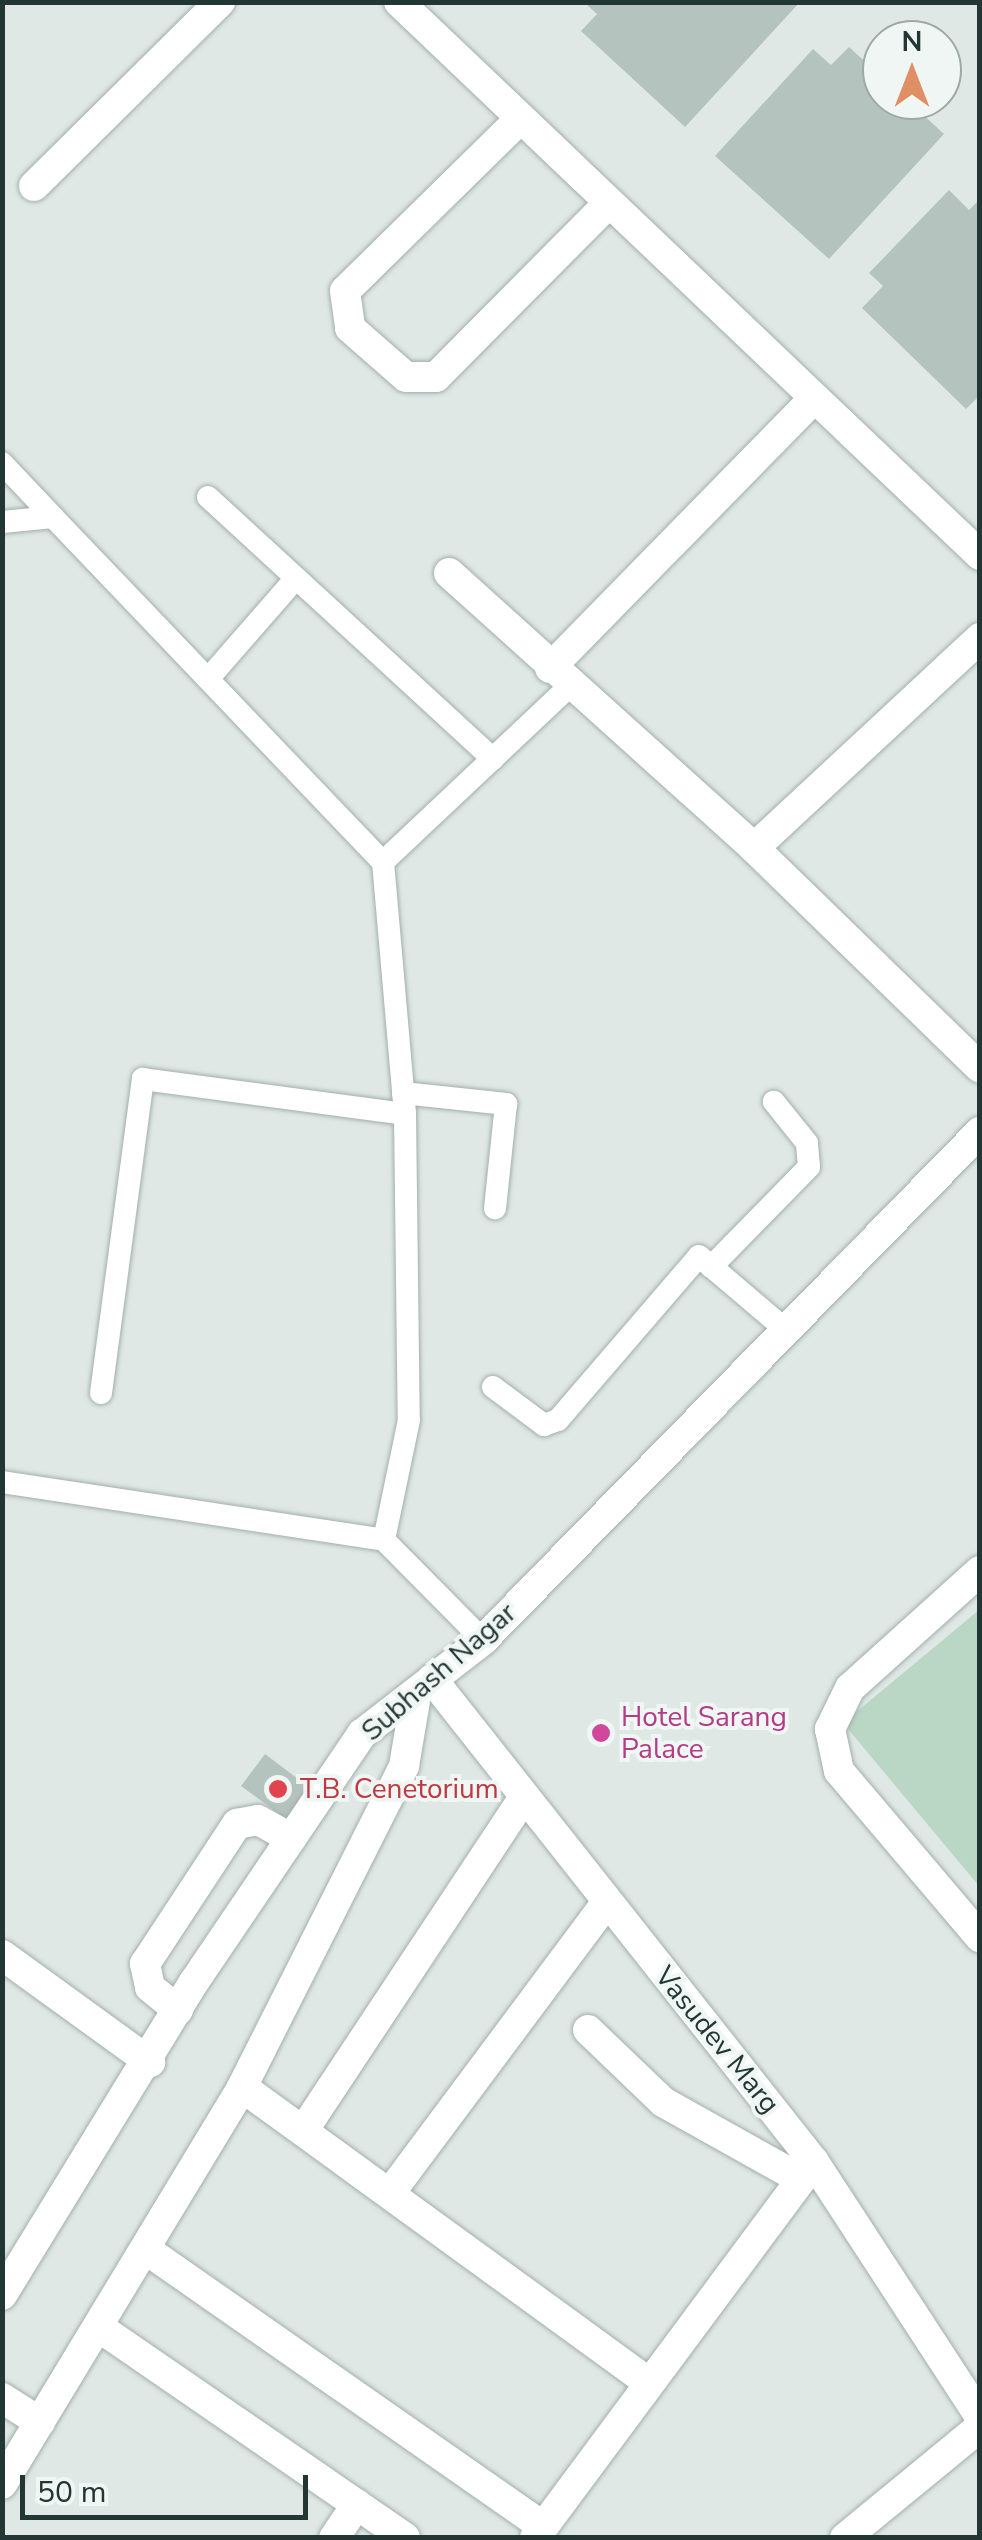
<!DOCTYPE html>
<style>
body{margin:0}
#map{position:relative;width:982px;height:2540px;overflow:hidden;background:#dfe8e5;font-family:"Nunito Sans",sans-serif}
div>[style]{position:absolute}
.green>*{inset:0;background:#bad7c5}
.building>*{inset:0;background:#b5c3be}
.roads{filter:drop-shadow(0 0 2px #a3afac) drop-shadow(0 0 2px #a3afac)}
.lane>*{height:22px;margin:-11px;padding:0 11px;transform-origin:11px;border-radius:11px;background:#fff}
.street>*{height:30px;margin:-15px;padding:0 15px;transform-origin:15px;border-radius:15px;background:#fff}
.secondary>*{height:30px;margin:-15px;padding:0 15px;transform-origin:15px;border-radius:15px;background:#fff}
.dots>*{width:28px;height:28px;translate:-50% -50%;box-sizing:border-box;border:5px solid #eff6f3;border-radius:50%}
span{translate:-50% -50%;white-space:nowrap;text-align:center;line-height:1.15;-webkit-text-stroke:8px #eff6f3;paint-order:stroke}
.street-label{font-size:28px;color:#223633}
.hotel-label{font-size:28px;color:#b23c85}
.left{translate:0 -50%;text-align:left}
.health-label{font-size:28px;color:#be3a42}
.frame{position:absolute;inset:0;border:5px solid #223633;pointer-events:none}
.north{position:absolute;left:862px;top:20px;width:100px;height:100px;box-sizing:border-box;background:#eff6f3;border:2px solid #9da9a6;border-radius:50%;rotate:0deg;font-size:28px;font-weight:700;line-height:40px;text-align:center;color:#223633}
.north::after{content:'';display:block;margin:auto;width:35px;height:45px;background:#e08f65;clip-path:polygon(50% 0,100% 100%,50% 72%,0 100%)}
.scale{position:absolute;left:20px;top:2475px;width:288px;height:45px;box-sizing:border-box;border:5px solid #223633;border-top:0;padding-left:12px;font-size:30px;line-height:35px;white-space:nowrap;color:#223633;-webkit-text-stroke:8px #eff6f3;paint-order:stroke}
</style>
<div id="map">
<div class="green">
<i style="clip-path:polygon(979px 1610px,979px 1886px,843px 1723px)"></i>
</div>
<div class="building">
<i style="clip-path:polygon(584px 2px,800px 2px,685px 127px,581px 31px,597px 14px)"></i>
<i style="clip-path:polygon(849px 47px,882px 77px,882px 100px,907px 100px,944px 134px,829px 259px,715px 156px,813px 49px,831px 65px)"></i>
<i style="clip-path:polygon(949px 190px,969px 210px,980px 199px,980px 395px,966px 409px,862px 308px,883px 286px,869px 273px)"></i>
<i style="clip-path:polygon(265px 1754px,310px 1788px,286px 1819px,241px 1786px)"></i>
</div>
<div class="roads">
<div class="lane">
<i style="left:2px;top:463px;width:74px;rotate:46.6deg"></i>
<i style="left:53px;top:517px;width:51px;rotate:174.4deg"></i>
<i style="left:208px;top:497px;width:387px;rotate:42.6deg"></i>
<i style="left:53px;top:517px;width:477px;rotate:46.3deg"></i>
<i style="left:383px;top:862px;width:253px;rotate:85deg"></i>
<i style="left:405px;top:1114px;width:306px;rotate:89.3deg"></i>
<i style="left:409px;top:1420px;width:123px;rotate:101.8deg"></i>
<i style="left:208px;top:679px;width:134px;rotate:-48.9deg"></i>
<i style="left:383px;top:862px;width:257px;rotate:-43.3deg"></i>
<i style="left:403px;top:1093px;width:104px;rotate:6.1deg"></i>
<i style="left:506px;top:1104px;width:105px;rotate:96deg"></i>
<i style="left:711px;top:1267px;width:140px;rotate:-45.6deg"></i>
<i style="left:809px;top:1167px;width:24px;rotate:-95deg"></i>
<i style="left:807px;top:1143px;width:53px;rotate:-128.8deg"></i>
<i style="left:493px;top:1387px;width:64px;rotate:36.7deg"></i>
<i style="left:544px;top:1425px;width:15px;rotate:-20deg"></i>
<i style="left:558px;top:1420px;width:216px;rotate:-49.3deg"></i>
<i style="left:699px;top:1256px;width:114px;rotate:40.4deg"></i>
<i style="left:101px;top:1393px;width:317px;rotate:-82.4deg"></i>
<i style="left:143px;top:1079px;width:264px;rotate:7.6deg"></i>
<i style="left:2px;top:1482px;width:386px;rotate:8.6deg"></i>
<i style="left:384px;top:1540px;width:141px;rotate:45.3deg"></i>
</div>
<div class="street">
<i style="left:399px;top:2px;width:802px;rotate:43.59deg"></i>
<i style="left:520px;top:119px;width:245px;rotate:135.5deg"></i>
<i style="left:345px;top:291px;width:37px;rotate:82deg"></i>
<i style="left:350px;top:328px;width:74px;rotate:41.2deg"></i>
<i style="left:406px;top:377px;width:30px"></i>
<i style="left:436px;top:377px;width:245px;rotate:-45.2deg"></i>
<i style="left:34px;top:186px;width:262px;rotate:-44.7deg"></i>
<i style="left:449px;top:573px;width:411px;rotate:42deg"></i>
<i style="left:754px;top:848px;width:309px;rotate:-42.9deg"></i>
<i style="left:550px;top:668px;width:378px;rotate:-45.6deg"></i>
<i style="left:754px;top:848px;width:315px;rotate:44.2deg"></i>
<i style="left:980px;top:1571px;width:175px;rotate:138deg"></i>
<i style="left:850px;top:1688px;width:46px;rotate:116deg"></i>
<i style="left:830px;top:1729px;width:43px;rotate:77.9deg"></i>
<i style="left:839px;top:1771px;width:218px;rotate:49.7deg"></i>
<i style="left:432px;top:1679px;width:616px;rotate:51.66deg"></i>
<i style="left:814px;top:2162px;width:304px;rotate:56.9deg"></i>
<i style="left:2px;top:1955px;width:183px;rotate:35.9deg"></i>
<i style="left:178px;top:2010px;width:36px;rotate:-141deg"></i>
<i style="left:150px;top:1987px;width:24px;rotate:-102deg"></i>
<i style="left:145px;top:1964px;width:168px;rotate:-56.7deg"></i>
<i style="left:237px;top:1824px;width:21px;rotate:-11deg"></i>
<i style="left:258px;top:1820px;width:38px;rotate:29deg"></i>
<i style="left:588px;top:2030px;width:104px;rotate:43.8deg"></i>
<i style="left:663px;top:2102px;width:158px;rotate:29.2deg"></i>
<i style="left:242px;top:2087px;width:499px;rotate:36deg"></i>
<i style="left:303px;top:2131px;width:400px;rotate:-56.5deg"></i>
<i style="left:390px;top:2193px;width:363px;rotate:-53.3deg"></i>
<i style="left:148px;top:2251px;width:482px;rotate:34.9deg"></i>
<i style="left:100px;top:2328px;width:370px;rotate:34.5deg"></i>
<i style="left:2px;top:2398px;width:45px;rotate:32.3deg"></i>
<i style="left:334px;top:2538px;width:41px;rotate:-55.9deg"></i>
<i style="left:535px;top:2538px;width:468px;rotate:-53.4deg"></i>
<i style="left:845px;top:2538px;width:175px;rotate:-39.4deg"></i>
</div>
<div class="secondary">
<i style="left:2px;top:2295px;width:367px;rotate:-58.5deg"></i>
<i style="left:194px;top:1982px;width:300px;rotate:-55.9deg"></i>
<i style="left:362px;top:1734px;width:153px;rotate:-37.8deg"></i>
<i style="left:483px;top:1640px;width:711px;rotate:-45.63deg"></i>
<i style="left:2px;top:2484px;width:464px;rotate:-58.8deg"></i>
<i style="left:242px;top:2087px;width:360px;rotate:-63.2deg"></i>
<i style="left:404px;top:1766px;width:66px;rotate:-80.4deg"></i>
</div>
</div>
<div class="dots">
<i style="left:601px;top:1733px;background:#d1479c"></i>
<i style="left:278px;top:1789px;background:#e0444e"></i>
</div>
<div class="street-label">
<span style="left:439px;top:1672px;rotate:-41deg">Subhash Nagar</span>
<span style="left:717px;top:2040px;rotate:51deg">Vasudev Marg</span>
</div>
<div class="hotel-label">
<span class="left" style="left:621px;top:1733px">Hotel Sarang<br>Palace</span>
</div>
<div class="health-label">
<span class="left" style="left:300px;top:1789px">T.B. Cenetorium</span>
</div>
<div class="frame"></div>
<div class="north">N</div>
<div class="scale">50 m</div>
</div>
